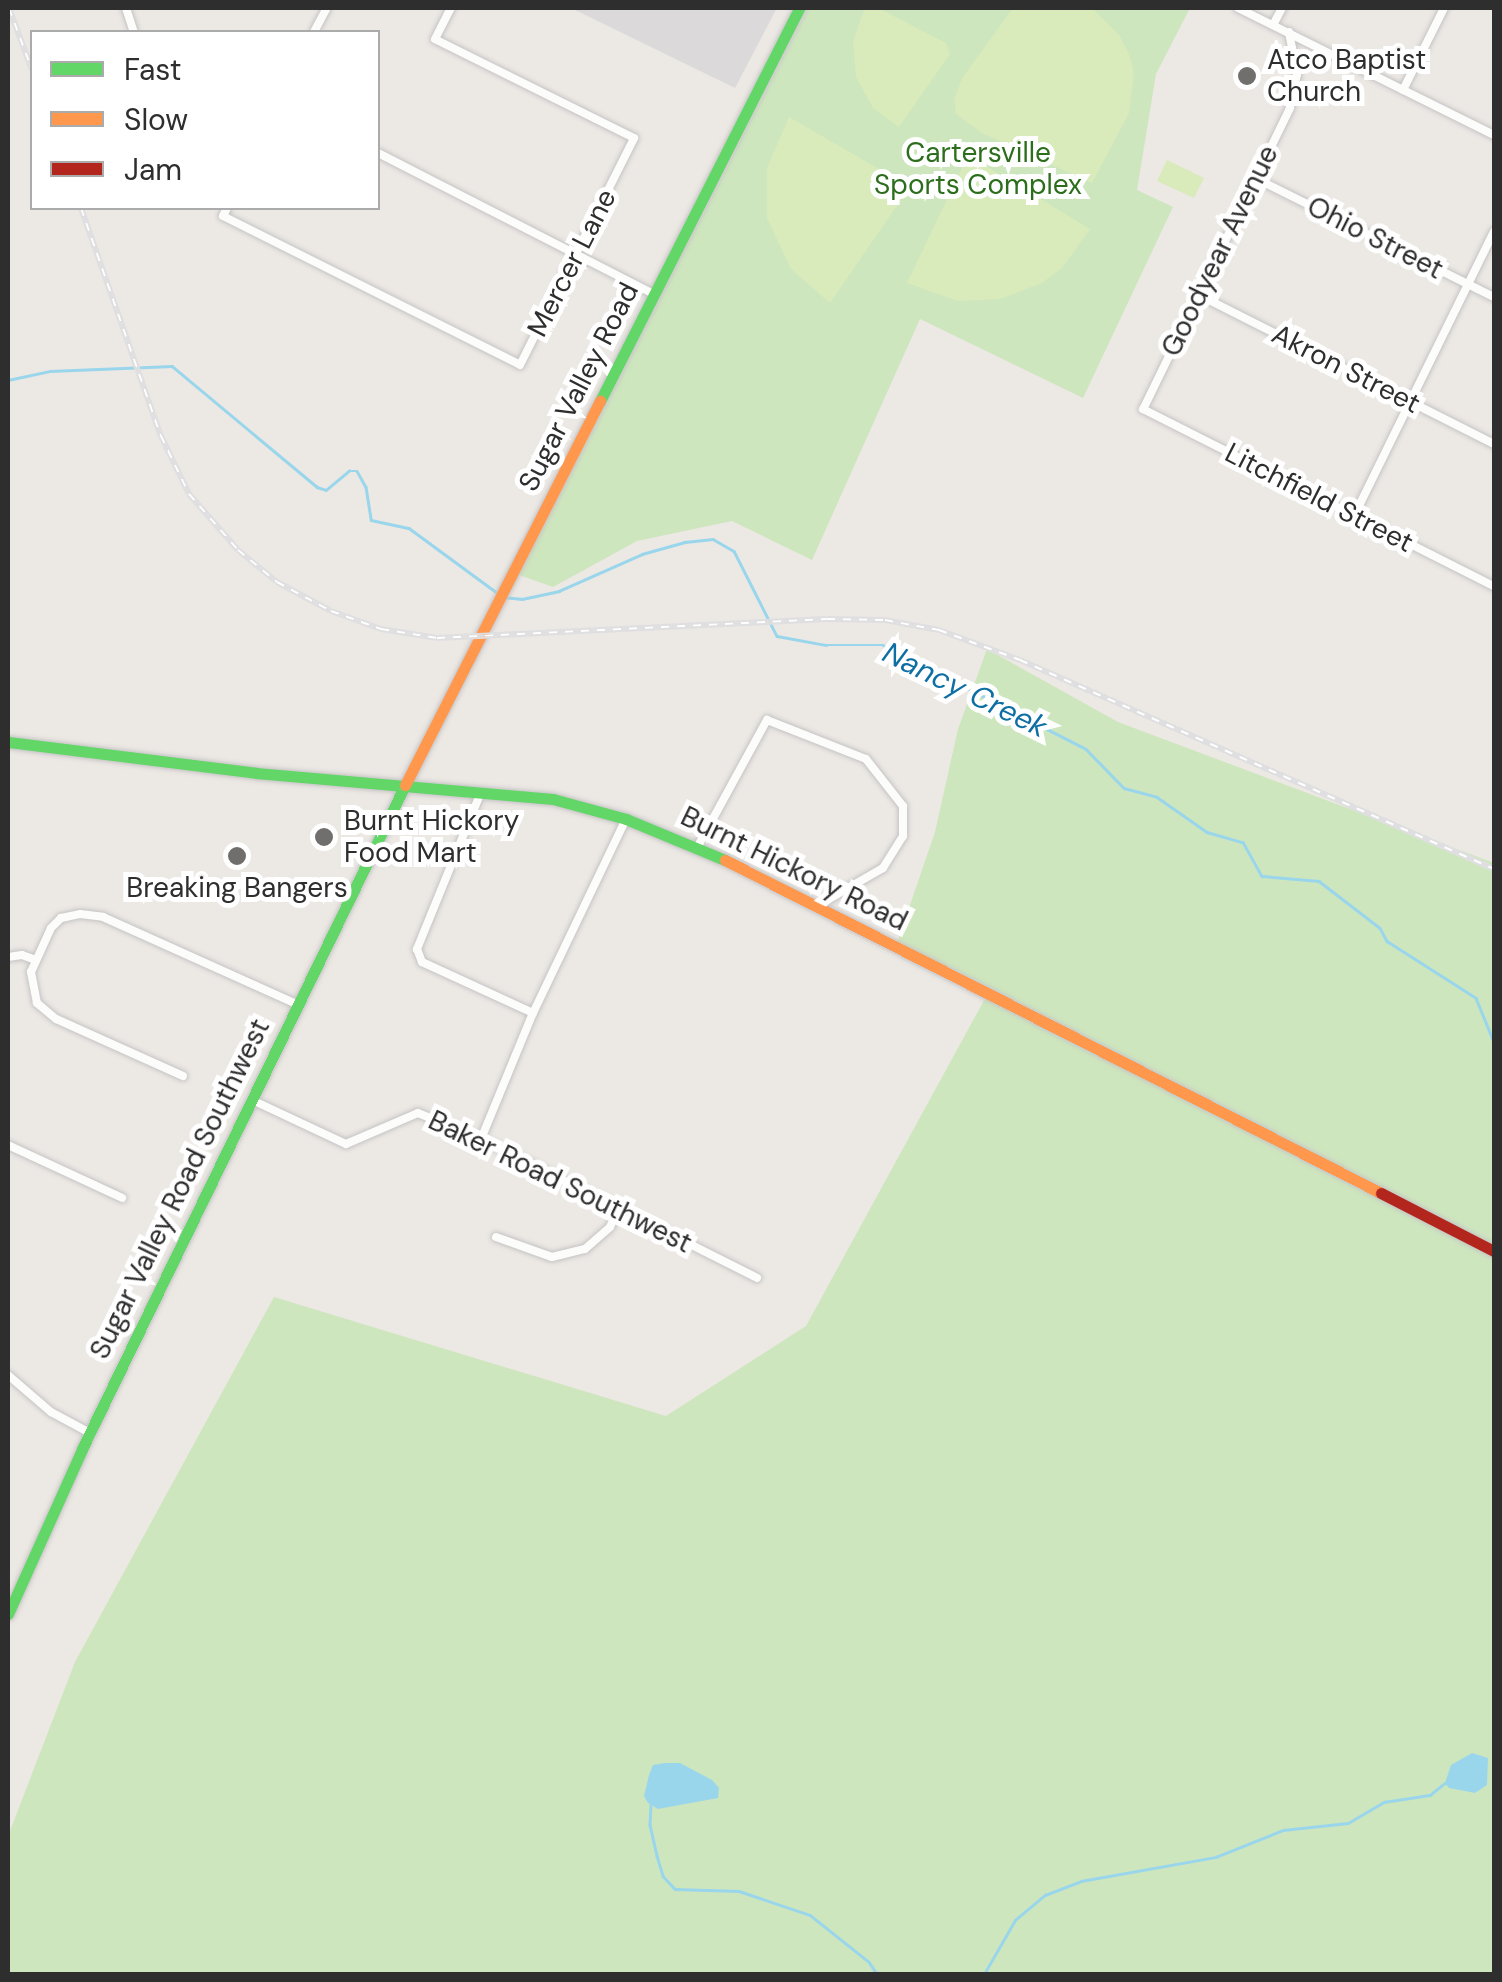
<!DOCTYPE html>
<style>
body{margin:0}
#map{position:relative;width:1502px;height:1982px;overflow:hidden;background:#ece8e4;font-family:"DM Sans",sans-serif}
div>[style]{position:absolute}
.industrial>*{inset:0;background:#dcd9db}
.green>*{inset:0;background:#cee6be}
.pitch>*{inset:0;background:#d9eabb}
.water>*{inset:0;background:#99d6ec}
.stream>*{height:2.5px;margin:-1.25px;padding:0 1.25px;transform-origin:1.25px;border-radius:1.25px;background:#99d6ec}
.roads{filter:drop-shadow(0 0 2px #c5c4c5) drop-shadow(0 0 2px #c5c4c5)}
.street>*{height:8px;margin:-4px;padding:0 4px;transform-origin:4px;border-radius:4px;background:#fcfcfb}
.fast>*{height:11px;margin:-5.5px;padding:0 5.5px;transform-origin:5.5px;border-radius:5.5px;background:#63d668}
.slow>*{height:11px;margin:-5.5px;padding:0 5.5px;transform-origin:5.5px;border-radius:5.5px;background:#ff974d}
.jam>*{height:11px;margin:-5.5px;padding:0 5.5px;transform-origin:5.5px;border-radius:5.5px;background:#b3261e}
.rail>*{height:6px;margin-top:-3px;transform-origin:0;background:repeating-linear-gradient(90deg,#fff 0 8px,#dfdfe1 0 16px);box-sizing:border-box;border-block:2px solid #dfdfe1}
.dots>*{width:28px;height:28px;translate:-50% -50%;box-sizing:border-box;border:5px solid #fff;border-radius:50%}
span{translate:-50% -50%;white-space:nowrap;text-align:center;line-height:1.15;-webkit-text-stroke:10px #fff;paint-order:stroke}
.poi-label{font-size:28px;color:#2e2e2e}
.left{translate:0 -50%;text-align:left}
.park-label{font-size:28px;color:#2c6e1b}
.street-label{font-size:28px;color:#2e2e2e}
.water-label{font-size:30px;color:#0d6fa3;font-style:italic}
.frame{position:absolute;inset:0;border:10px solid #2e2e2e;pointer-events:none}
.legend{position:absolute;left:30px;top:30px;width:350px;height:180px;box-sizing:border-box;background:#fff;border:2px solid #ababab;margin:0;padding:12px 18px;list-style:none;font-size:30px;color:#2e2e2e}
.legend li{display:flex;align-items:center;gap:20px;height:50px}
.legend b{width:50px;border:2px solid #ababab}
</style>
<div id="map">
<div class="industrial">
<i style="clip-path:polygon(571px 8px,777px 8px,735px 88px)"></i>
</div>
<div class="green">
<i style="clip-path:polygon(808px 8px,1190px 8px,1156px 74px,1137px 190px,1173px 207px,1083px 398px,920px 319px,812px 560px,732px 521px,637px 541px,553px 587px,519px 575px)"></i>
<i style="clip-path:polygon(987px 649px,1118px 722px,1494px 863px,1494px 1974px,8px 1974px,8px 1836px,75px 1662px,274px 1297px,666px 1416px,806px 1326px,988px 993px,896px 946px,935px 832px,958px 729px)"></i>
</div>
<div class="pitch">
<i style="clip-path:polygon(865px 8px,878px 8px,946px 43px,950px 54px,899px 127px,873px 108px,856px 77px,853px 41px)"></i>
<i style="clip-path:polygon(1013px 8px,1092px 8px,1119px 35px,1129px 54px,1134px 73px,1129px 113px,1092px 183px,982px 133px,956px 114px,954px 99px,963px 77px)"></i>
<i style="clip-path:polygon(789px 117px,903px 183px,905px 194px,830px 303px,791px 269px,767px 218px,767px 168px)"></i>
<i style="clip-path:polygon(976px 160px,1090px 229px,1062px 268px,1042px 283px,1000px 299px,958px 301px,907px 283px,965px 162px)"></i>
<i style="clip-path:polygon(1167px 160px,1204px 178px,1194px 198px,1157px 181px)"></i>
</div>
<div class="water">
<i style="clip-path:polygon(1472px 1753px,1488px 1758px,1487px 1785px,1475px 1793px,1449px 1788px,1445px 1783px,1451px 1765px)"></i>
<i style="clip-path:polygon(665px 1763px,680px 1763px,712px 1780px,719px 1788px,718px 1798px,658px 1809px,648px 1803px,644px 1796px,649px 1775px,653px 1765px)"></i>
</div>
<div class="stream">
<i style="left:8px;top:380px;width:43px;rotate:-12.1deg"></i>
<i style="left:50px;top:371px;width:122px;rotate:-2.3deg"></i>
<i style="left:172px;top:366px;width:189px;rotate:39.8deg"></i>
<i style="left:317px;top:487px;width:9px;rotate:18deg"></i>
<i style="left:326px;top:490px;width:30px;rotate:-40deg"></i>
<i style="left:349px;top:471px;width:8px"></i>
<i style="left:357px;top:471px;width:18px;rotate:61deg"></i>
<i style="left:366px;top:487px;width:33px;rotate:81deg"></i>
<i style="left:371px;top:520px;width:39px;rotate:12deg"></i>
<i style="left:409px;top:528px;width:108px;rotate:36.3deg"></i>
<i style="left:503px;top:597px;width:19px;rotate:6deg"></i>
<i style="left:522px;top:599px;width:38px;rotate:-12deg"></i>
<i style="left:559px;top:591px;width:91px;rotate:-24deg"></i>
<i style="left:642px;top:554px;width:45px;rotate:-15.6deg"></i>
<i style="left:685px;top:542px;width:28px;rotate:-6deg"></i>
<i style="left:713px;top:539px;width:24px;rotate:30deg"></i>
<i style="left:734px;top:551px;width:95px;rotate:63.2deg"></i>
<i style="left:777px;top:636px;width:50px;rotate:10.4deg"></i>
<i style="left:826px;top:645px;width:57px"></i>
<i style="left:883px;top:645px;width:228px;rotate:27.1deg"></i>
<i style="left:1086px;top:749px;width:54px;rotate:45.7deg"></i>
<i style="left:1124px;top:788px;width:34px;rotate:15deg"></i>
<i style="left:1157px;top:797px;width:61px;rotate:35deg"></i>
<i style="left:1207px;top:832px;width:37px;rotate:16deg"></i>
<i style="left:1243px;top:842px;width:39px;rotate:61deg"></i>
<i style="left:1262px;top:876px;width:57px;rotate:5deg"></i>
<i style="left:1319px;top:881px;width:77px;rotate:37.6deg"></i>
<i style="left:1380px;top:928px;width:15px;rotate:62deg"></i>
<i style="left:1387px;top:941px;width:106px;rotate:32.6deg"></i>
<i style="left:1476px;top:998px;width:48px;rotate:67.8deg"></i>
<i style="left:651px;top:1805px;width:20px;rotate:93deg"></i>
<i style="left:650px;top:1825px;width:32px;rotate:77deg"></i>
<i style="left:657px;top:1856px;width:21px;rotate:73deg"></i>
<i style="left:663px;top:1876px;width:18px;rotate:47deg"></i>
<i style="left:675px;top:1889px;width:64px;rotate:1.8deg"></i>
<i style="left:739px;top:1891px;width:75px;rotate:18.7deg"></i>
<i style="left:810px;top:1915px;width:75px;rotate:38.5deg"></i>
<i style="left:869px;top:1962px;width:14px;rotate:56deg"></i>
<i style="left:984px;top:1974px;width:62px;rotate:-60.1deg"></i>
<i style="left:1015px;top:1920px;width:39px;rotate:-40deg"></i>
<i style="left:1045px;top:1895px;width:39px;rotate:-21deg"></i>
<i style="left:1081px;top:1881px;width:137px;rotate:-10.1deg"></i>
<i style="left:1216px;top:1857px;width:72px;rotate:-21.9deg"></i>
<i style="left:1283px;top:1830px;width:65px;rotate:-6.1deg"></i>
<i style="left:1348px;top:1823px;width:42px;rotate:-30.3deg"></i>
<i style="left:1384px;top:1802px;width:47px;rotate:-8.7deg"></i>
<i style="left:1430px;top:1795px;width:19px;rotate:-39deg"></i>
</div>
<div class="roads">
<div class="street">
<i style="left:126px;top:8px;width:25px;rotate:72deg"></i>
<i style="left:1238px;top:8px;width:286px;rotate:26.4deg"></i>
<i style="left:1273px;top:25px;width:19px;rotate:-62deg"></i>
<i style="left:314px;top:32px;width:27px;rotate:-62deg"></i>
<i style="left:1289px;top:32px;width:43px;rotate:79.2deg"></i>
<i style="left:1297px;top:74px;width:35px;rotate:102deg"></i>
<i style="left:1290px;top:108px;width:335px;rotate:116deg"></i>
<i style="left:1143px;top:409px;width:393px;rotate:26.8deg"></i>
<i style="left:1403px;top:90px;width:92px;rotate:-63.4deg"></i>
<i style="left:378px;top:153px;width:310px;rotate:27.1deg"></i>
<i style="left:1255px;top:178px;width:267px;rotate:26.5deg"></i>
<i style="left:227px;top:208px;width:9px;rotate:117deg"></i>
<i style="left:223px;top:216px;width:332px;rotate:26.6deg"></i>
<i style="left:520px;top:365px;width:254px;rotate:-63.3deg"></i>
<i style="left:634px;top:138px;width:222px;rotate:-153.6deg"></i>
<i style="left:435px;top:39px;width:35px;rotate:-63deg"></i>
<i style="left:1197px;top:294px;width:333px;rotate:26.8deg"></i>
<i style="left:1354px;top:516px;width:317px;rotate:-63.8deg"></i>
<i style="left:481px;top:792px;width:170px;rotate:112.2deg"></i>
<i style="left:417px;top:949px;width:14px;rotate:69deg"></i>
<i style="left:422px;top:962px;width:122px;rotate:24.7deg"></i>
<i style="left:698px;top:846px;width:144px;rotate:-61.3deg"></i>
<i style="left:767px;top:720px;width:106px;rotate:21.5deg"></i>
<i style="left:866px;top:759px;width:60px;rotate:51.8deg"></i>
<i style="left:903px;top:806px;width:30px;rotate:90deg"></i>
<i style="left:903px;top:836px;width:38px;rotate:122deg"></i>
<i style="left:883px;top:868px;width:76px;rotate:150.1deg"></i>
<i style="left:8px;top:957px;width:14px;rotate:-8deg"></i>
<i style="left:22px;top:955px;width:15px;rotate:20deg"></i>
<i style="left:183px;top:1076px;width:139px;rotate:-155.8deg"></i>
<i style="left:56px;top:1019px;width:25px;rotate:-140deg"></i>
<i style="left:37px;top:1003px;width:32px;rotate:-101deg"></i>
<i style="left:31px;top:972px;width:48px;rotate:-65.6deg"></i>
<i style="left:51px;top:928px;width:14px;rotate:-45deg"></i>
<i style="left:61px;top:918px;width:19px;rotate:-12deg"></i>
<i style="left:80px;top:914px;width:23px;rotate:7deg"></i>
<i style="left:103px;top:917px;width:213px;rotate:24.2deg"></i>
<i style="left:252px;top:1100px;width:104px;rotate:25.1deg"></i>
<i style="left:346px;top:1144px;width:78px;rotate:-23.3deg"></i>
<i style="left:418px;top:1113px;width:68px;rotate:22.4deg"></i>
<i style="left:481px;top:1139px;width:309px;rotate:26.7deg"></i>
<i style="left:481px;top:1139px;width:136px;rotate:-67.6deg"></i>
<i style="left:533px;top:1013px;width:215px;rotate:-64.4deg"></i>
<i style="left:8px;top:1145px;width:126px;rotate:24.9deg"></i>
<i style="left:496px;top:1237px;width:59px;rotate:19.7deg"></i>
<i style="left:552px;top:1257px;width:34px;rotate:-14deg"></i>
<i style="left:585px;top:1249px;width:33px;rotate:-41deg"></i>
<i style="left:610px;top:1227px;width:19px;rotate:-65deg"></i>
<i style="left:8px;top:1375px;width:57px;rotate:40.7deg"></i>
<i style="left:51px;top:1412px;width:44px;rotate:28.3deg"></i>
</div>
<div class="fast">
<i style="left:600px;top:401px;width:441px;rotate:-63.1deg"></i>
<i style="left:8px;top:742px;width:250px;rotate:7.1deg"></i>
<i style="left:256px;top:773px;width:298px;rotate:5deg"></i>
<i style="left:553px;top:799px;width:76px;rotate:15.3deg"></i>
<i style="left:626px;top:819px;width:107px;rotate:22.5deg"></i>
<i style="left:8px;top:1614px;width:181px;rotate:-65.8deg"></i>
<i style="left:82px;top:1449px;width:738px;rotate:-64.06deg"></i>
</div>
<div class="slow">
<i style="left:405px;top:785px;width:431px;rotate:-63.1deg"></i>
<i style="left:725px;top:860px;width:736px;rotate:26.91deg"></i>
</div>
<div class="jam">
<i style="left:1381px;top:1193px;width:127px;rotate:27.2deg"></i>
</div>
</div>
<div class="rail">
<i style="left:9px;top:8px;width:66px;rotate:69.6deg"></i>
<i style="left:81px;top:208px;width:242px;rotate:70.7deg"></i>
<i style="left:161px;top:436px;width:64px;rotate:64.2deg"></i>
<i style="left:189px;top:494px;width:74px;rotate:48.8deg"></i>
<i style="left:238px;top:550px;width:50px;rotate:39.4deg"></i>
<i style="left:277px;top:582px;width:61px;rotate:28.2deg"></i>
<i style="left:331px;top:611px;width:53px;rotate:19.8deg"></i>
<i style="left:381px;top:629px;width:57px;rotate:9.1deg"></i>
<i style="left:437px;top:638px;width:390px;rotate:-2.8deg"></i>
<i style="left:827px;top:619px;width:58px;rotate:1deg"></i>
<i style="left:885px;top:620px;width:55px;rotate:10.5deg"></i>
<i style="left:939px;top:630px;width:86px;rotate:20.3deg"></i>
<i style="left:1020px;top:660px;width:518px;rotate:23.79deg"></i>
</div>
<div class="dots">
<i style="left:1247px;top:76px;background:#706f6e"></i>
<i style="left:324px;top:837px;background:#706f6e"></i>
<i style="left:237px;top:856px;background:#706f6e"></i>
</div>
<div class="poi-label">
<span class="left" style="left:1267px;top:76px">Atco Baptist<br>Church</span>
<span class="left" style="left:344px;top:837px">Burnt Hickory<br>Food Mart</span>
<span style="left:237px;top:888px">Breaking Bangers</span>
</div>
<div class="park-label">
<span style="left:978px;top:169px">Cartersville<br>Sports Complex</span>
</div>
<div class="street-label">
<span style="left:1375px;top:238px;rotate:27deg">Ohio Street</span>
<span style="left:1220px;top:251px;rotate:-64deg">Goodyear Avenue</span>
<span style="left:572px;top:263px;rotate:-63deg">Mercer Lane</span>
<span style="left:1346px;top:369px;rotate:27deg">Akron Street</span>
<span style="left:579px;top:387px;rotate:-63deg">Sugar Valley Road</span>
<span style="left:1319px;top:498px;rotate:27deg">Litchfield Street</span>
<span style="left:794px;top:869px;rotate:26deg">Burnt Hickory Road</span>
<span style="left:560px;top:1182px;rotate:26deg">Baker Road Southwest</span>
<span style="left:180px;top:1189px;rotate:-64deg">Sugar Valley Road Southwest</span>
</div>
<div class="water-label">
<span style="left:965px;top:690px;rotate:26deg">Nancy Creek</span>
</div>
<div class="frame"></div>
<ul class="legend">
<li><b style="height:12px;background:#63d668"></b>Fast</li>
<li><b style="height:12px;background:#ff974d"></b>Slow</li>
<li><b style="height:12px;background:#b3261e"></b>Jam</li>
</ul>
</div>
